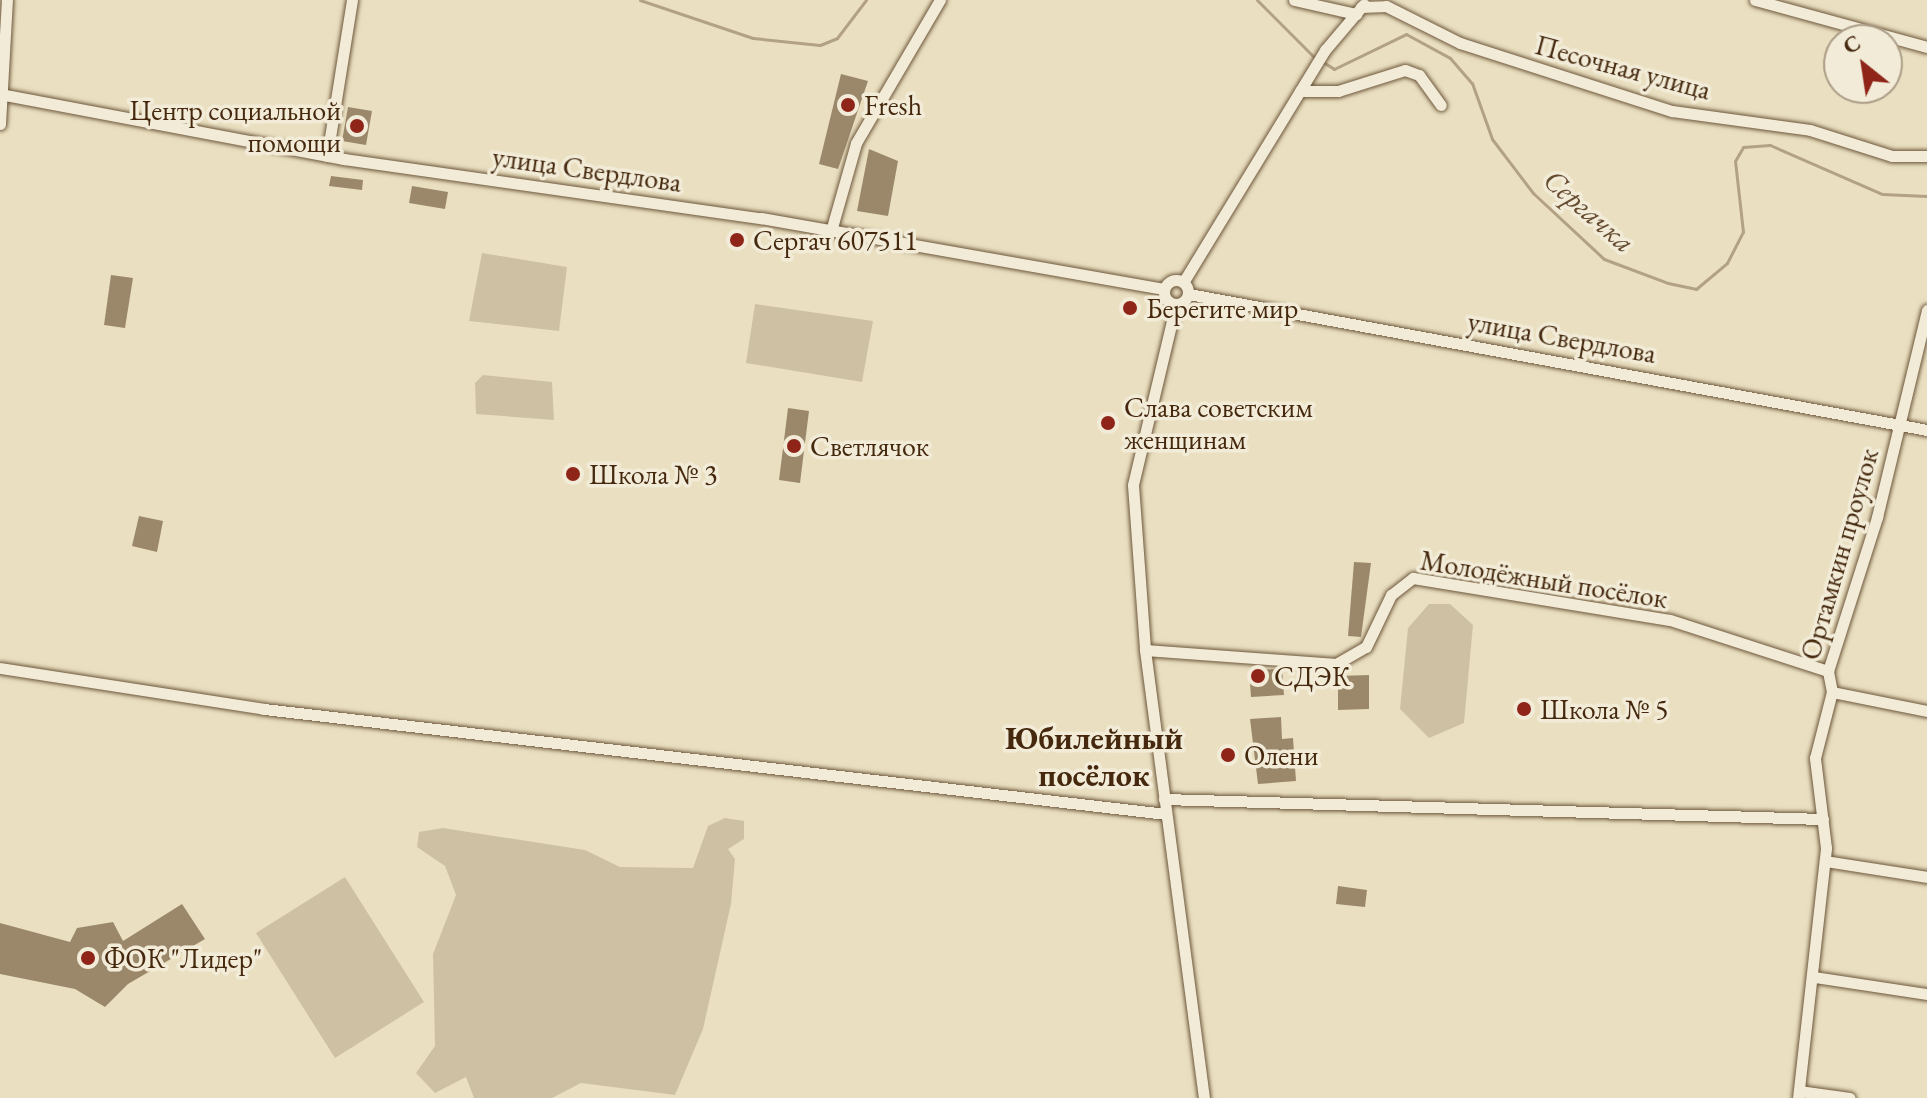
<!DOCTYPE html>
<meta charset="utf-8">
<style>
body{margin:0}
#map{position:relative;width:1927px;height:1098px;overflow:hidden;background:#eae0c1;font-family:"EB Garamond",serif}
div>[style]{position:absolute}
.green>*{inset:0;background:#cec1a3}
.stream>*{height:3px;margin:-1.5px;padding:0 1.5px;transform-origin:1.5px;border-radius:1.5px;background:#b2a184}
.building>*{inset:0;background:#9b886b}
.roads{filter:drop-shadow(0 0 2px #6e563b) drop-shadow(0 0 2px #6e563b)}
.minor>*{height:11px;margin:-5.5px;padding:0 5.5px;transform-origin:5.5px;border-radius:5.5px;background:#f1ebd7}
.minor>.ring{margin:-5.5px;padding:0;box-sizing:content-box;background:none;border:11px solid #f1ebd7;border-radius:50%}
.dots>*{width:22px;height:22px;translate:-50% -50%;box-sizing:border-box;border:4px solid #f1ebd7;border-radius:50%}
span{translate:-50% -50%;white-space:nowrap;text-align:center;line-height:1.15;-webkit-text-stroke:7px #f1ebd7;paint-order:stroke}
.street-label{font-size:28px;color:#45280e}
.poi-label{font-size:28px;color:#45280e}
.left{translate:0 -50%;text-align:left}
.right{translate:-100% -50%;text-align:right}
.water-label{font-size:30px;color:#664c31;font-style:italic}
.quarter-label{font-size:32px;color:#45280e;font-weight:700}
.north{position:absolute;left:1823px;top:24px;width:80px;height:80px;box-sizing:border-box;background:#f1ebd7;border:2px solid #ac9d87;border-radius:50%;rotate:330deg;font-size:22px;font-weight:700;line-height:32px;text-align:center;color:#45280e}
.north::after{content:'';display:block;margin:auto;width:28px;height:36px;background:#8f2418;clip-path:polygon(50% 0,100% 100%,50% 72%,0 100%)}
</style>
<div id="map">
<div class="green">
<i style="clip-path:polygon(482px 253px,567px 267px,559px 331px,469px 321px)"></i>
<i style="clip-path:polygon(755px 304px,873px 321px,862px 382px,746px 363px)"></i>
<i style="clip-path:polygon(483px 375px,552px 382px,554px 420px,476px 414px,475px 383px)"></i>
<i style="clip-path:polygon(1429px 604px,1450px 604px,1473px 625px,1464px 723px,1429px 738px,1400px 709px,1408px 628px)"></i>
<i style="clip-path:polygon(725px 818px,744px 821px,744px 839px,728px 849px,735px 859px,731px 904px,703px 1029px,675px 1095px,581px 1083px,552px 1098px,474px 1098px,466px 1077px,435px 1093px,416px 1073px,435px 1046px,433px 954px,456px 895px,445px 866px,417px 847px,419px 832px,443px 828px,585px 850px,620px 867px,693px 868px,708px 826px)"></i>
<i style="clip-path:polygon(345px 877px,424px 1002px,335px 1058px,256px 933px)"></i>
</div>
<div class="stream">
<i style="left:640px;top:0;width:119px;rotate:18.6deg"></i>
<i style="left:753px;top:38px;width:67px;rotate:6deg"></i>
<i style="left:820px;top:45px;width:18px;rotate:-22deg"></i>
<i style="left:837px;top:38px;width:48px;rotate:-52.7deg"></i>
<i style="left:1257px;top:0;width:83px;rotate:45deg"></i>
<i style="left:1323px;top:62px;width:13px;rotate:32deg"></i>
<i style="left:1334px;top:69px;width:80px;rotate:-25.9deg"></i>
<i style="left:1406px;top:34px;width:50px;rotate:28.6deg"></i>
<i style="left:1450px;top:58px;width:33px;rotate:49deg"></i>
<i style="left:1472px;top:83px;width:59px;rotate:70.3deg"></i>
<i style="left:1492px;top:139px;width:68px;rotate:52.8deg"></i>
<i style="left:1533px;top:193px;width:97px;rotate:42.9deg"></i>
<i style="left:1604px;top:259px;width:68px;rotate:20.6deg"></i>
<i style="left:1668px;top:283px;width:29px;rotate:12deg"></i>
<i style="left:1696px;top:289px;width:40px;rotate:-40deg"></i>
<i style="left:1727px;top:263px;width:35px;rotate:-63deg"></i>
<i style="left:1743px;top:232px;width:71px;rotate:-96.4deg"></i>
<i style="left:1735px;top:161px;width:16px;rotate:-60deg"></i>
<i style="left:1743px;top:147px;width:27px;rotate:-4deg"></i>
<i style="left:1770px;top:145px;width:122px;rotate:23.6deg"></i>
<i style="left:1882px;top:194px;width:45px;rotate:2.5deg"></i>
</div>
<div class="building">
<i style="clip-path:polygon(841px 74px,868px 81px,838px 169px,819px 164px)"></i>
<i style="clip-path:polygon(348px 107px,372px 111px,366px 145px,342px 141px)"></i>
<i style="clip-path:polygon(869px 149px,898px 161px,888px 216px,857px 211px)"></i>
<i style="clip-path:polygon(331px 176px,363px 180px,362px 190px,329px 186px)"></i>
<i style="clip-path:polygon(412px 186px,448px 192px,445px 209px,409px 203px)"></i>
<i style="clip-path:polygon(111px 275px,133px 278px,125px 328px,104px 325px)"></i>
<i style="clip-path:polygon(788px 408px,809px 411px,800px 483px,779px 480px)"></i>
<i style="clip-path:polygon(139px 516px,163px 521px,157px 552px,132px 546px)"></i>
<i style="clip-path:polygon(1354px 562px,1371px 563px,1361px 637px,1348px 636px)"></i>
<i style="clip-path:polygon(1282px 669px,1284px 695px,1251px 697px,1249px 670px)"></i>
<i style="clip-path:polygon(1369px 675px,1369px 709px,1338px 710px,1338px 676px)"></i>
<i style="clip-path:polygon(1281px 717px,1282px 739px,1293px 738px,1296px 781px,1258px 784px,1250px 719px)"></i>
<i style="clip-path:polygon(1338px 886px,1367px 890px,1365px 907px,1336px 904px)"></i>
<i style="clip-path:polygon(182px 904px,205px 939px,128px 984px,105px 1007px,75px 989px,0 974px,0 923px,70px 942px,77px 928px,113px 922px,123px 941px)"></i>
</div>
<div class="roads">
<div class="minor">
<i style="left:1294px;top:0;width:64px;rotate:12.7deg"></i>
<i style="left:1755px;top:0;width:178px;rotate:15.3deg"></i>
<i style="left:1361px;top:7px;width:25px;rotate:-2deg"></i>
<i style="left:1386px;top:6px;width:83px;rotate:26.6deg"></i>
<i style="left:1460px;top:43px;width:223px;rotate:17.8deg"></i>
<i style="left:1672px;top:111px;width:139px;rotate:7.8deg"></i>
<i style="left:1810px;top:130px;width:86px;rotate:17.6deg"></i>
<i style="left:1892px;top:156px;width:35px"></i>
<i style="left:1300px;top:91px;width:38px"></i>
<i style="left:1338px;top:91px;width:70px;rotate:-17.4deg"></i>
<i style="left:1405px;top:70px;width:15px;rotate:20deg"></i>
<i style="left:1419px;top:75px;width:37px;rotate:54deg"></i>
<i style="left:0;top:94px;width:350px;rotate:10.7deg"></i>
<i style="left:344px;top:159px;width:421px;rotate:8.1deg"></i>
<i style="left:761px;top:218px;width:409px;rotate:10deg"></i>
<i style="left:0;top:124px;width:124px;rotate:-86.8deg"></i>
<i style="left:327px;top:156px;width:158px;rotate:-80.9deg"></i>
<i style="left:831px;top:231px;width:91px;rotate:-74.1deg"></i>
<i style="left:856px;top:143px;width:166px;rotate:-59.6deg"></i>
<i class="ring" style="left:1164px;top:280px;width:13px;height:13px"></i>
<i style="left:1184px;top:281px;width:271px;rotate:-58.6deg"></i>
<i style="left:1325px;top:50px;width:60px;rotate:-49.7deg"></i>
<i style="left:1189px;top:294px;width:750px;rotate:10.44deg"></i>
<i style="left:1176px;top:304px;width:186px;rotate:103.4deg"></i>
<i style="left:1133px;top:485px;width:165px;rotate:85.8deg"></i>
<i style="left:1145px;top:650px;width:452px;rotate:82.5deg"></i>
<i style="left:1145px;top:650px;width:192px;rotate:4.2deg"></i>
<i style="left:1336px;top:664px;width:34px;rotate:-30deg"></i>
<i style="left:1366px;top:647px;width:58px;rotate:-64.3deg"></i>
<i style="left:1391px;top:595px;width:28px;rotate:-38deg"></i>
<i style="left:1413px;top:578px;width:260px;rotate:9.3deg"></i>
<i style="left:1670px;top:620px;width:166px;rotate:17.9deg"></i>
<i style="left:0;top:668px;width:267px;rotate:8.8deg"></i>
<i style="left:264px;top:709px;width:908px;rotate:6.64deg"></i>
<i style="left:1832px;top:692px;width:97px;rotate:11.3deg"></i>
<i style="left:1164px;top:799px;width:659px;rotate:1.74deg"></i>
<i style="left:1825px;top:861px;width:103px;rotate:8.9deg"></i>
<i style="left:1814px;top:977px;width:114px;rotate:8.6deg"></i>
<i style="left:1799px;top:1091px;width:51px;rotate:7.8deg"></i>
<i style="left:1798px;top:1098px;width:252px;rotate:-83.6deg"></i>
<i style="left:1826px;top:848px;width:91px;rotate:-97deg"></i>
<i style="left:1815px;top:758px;width:68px;rotate:-75.6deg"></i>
<i style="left:1832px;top:692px;width:21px;rotate:-101deg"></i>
<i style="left:1828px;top:671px;width:162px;rotate:-72.3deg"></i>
<i style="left:1877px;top:517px;width:213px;rotate:-76.4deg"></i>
</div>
</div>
<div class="dots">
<i style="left:848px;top:105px;background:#8f2418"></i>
<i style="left:357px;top:126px;background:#8f2418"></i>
<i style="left:737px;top:240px;background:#8f2418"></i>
<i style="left:1130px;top:308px;background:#8f2418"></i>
<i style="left:1108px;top:423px;background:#8f2418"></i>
<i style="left:794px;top:446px;background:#8f2418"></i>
<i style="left:573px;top:474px;background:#8f2418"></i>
<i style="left:1258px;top:676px;background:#8f2418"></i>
<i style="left:1524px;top:709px;background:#8f2418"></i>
<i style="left:1228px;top:755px;background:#8f2418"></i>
<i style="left:88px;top:958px;background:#8f2418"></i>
</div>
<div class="street-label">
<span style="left:1623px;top:67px;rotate:15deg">Песочная улица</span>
<span style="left:587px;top:169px;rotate:8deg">улица Свердлова</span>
<span style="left:1562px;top:337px;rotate:10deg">улица Свердлова</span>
<span style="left:1839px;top:554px;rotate:-74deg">Ортамкин проулок</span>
<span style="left:1544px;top:579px;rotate:9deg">Молодёжный посёлок</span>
</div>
<div class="poi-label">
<span class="left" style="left:864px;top:105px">Fresh</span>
<span class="right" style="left:341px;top:126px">Центр социальной<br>помощи</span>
<span class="left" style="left:753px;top:240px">Сергач 607511</span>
<span class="left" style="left:1146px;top:308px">Берегите мир</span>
<span class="left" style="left:1124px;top:423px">Слава советским<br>женщинам</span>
<span class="left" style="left:810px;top:446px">Светлячок</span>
<span class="left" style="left:589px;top:474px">Школа № 3</span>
<span class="left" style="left:1274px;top:676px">СДЭК</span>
<span class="left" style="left:1540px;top:709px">Школа № 5</span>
<span class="left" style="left:1244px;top:755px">Олени</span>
<span class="left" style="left:104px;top:958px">ФОК "Лидер"</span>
</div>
<div class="water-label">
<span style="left:1589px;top:211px;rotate:41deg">Сергачка</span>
</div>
<div class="quarter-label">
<span style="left:1094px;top:757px">Юбилейный<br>посёлок</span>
</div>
<div class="north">С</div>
</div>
